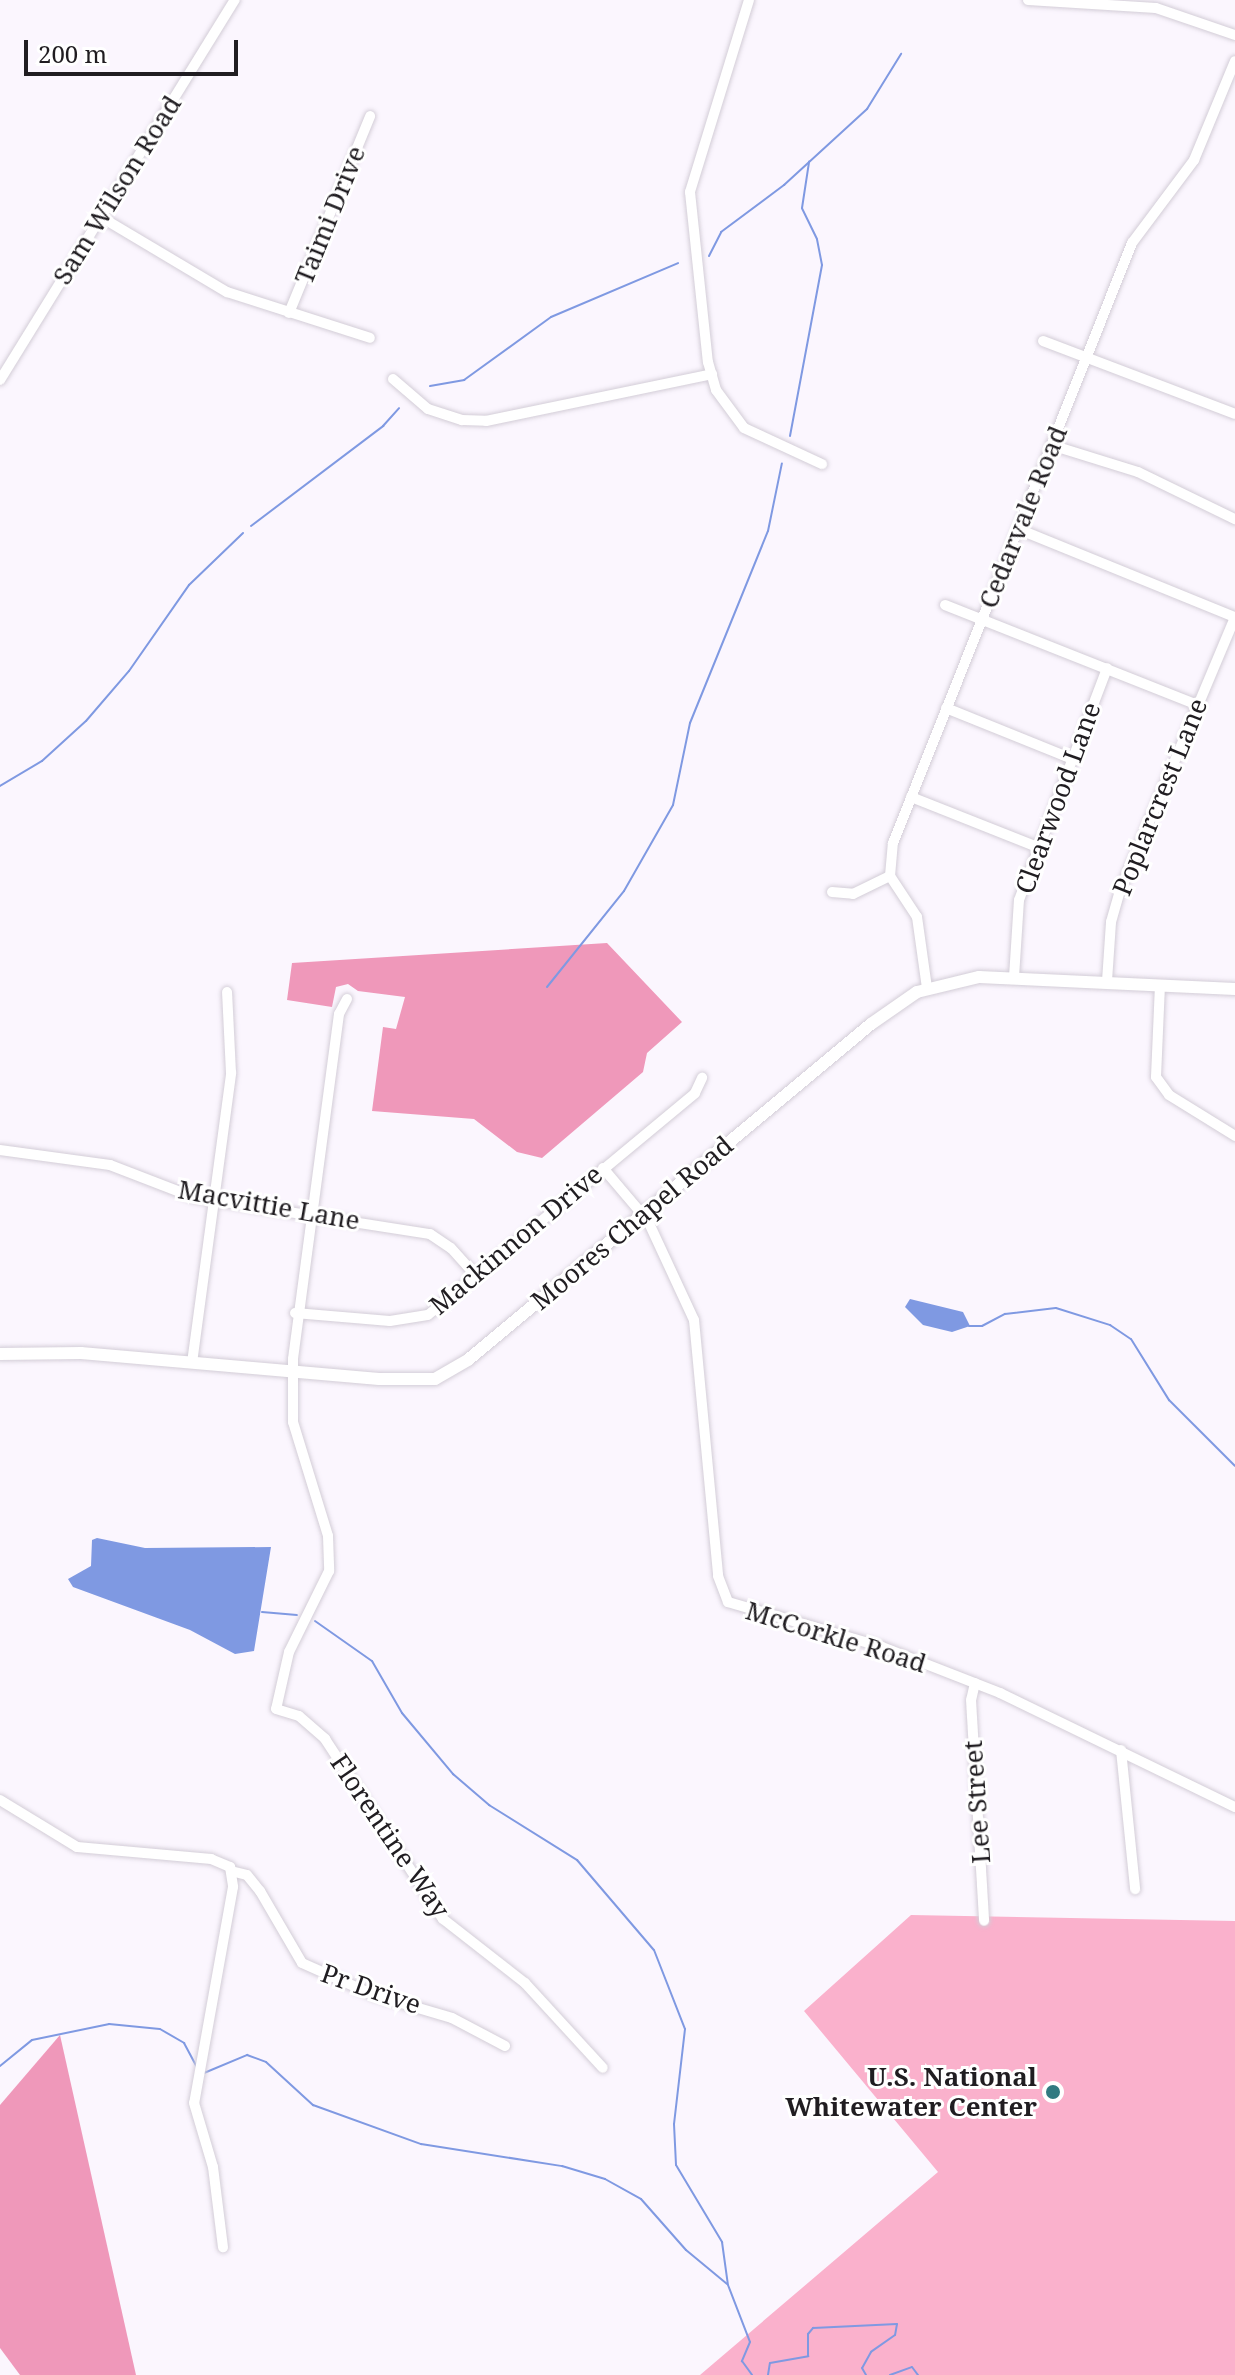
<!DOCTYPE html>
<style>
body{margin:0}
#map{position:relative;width:1235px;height:2375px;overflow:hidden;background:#fbf6fe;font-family:"Noto Serif",serif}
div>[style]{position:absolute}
.green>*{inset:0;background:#fab1cc}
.forest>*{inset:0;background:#ef98ba}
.water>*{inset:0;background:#7f99e2}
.stream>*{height:2px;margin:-1px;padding:0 1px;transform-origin:1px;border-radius:1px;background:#7f99e2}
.roads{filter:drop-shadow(0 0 2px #d3cdd7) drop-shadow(0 0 2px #d3cdd7)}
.minor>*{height:10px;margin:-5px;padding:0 5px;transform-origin:5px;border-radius:5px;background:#fff}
.major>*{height:12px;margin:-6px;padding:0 6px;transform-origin:6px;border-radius:6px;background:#fff}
.dots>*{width:22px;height:22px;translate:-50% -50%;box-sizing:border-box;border:4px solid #fff;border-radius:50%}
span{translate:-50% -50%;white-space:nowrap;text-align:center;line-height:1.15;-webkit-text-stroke:6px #fff;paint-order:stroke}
.street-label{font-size:26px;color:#201d21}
.poi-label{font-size:26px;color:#201d21;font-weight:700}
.right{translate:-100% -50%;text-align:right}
.scale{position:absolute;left:24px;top:40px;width:214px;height:36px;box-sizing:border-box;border:4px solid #201d21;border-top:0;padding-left:10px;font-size:24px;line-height:28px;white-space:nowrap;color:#201d21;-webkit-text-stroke:6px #fff;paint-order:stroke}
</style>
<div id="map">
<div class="green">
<i style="clip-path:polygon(911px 1915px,1235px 1921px,1235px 2375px,700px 2375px,938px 2172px,804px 2011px)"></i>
</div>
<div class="forest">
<i style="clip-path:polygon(607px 943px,682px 1022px,647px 1053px,643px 1072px,542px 1158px,517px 1152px,474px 1119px,372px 1111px,383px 1027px,396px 1029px,405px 997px,358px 991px,348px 984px,336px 987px,332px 1007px,287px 1000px,292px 963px)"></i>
<i style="clip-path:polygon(60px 2035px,136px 2375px,20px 2375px,0 2348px,0 2105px)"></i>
</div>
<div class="water">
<i style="clip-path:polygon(910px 1299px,963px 1312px,970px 1326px,952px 1332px,923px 1325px,905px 1307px)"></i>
<i style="clip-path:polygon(97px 1538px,145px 1548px,271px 1547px,254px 1651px,235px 1654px,190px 1630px,73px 1587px,68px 1579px,91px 1566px,92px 1540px)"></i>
</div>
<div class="stream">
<i style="left:709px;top:256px;width:27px;rotate:-63deg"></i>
<i style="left:721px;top:232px;width:79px;rotate:-36.7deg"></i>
<i style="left:784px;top:185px;width:113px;rotate:-42.5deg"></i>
<i style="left:867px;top:109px;width:65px;rotate:-58.3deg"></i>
<i style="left:430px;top:386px;width:35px;rotate:-10deg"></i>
<i style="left:464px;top:380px;width:107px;rotate:-35.9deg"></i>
<i style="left:551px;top:317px;width:138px;rotate:-23deg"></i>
<i style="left:790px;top:436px;width:174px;rotate:-79.4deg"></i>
<i style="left:822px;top:265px;width:26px;rotate:-101deg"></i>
<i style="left:817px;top:239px;width:34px;rotate:-116deg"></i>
<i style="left:802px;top:208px;width:47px;rotate:-81.3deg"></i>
<i style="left:251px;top:526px;width:166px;rotate:-37.1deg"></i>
<i style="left:383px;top:426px;width:24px;rotate:-48deg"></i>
<i style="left:0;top:786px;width:49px;rotate:-30.8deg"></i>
<i style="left:42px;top:761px;width:59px;rotate:-42.3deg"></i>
<i style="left:86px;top:721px;width:66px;rotate:-49.3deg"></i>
<i style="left:129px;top:671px;width:105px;rotate:-55.1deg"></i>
<i style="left:189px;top:585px;width:75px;rotate:-43.9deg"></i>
<i style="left:547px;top:987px;width:123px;rotate:-51.3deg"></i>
<i style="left:624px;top:891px;width:99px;rotate:-60.3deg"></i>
<i style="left:673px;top:805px;width:84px;rotate:-78.3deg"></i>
<i style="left:690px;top:723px;width:207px;rotate:-67.9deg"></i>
<i style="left:768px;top:531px;width:69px;rotate:-78.4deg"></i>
<i style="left:969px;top:1326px;width:13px"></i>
<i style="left:982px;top:1326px;width:26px;rotate:-28deg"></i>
<i style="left:1005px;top:1314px;width:51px;rotate:-6.7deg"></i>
<i style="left:1056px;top:1308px;width:57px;rotate:17.5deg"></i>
<i style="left:1110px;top:1325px;width:25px;rotate:34deg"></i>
<i style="left:1131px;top:1339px;width:72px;rotate:58.1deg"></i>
<i style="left:1169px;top:1400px;width:93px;rotate:45deg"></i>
<i style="left:262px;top:1612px;width:35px;rotate:5deg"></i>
<i style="left:315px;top:1621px;width:70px;rotate:35.1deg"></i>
<i style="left:372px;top:1661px;width:60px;rotate:60deg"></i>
<i style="left:402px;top:1713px;width:80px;rotate:50.1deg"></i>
<i style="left:453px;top:1774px;width:48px;rotate:40.7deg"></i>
<i style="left:489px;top:1805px;width:104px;rotate:32deg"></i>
<i style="left:577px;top:1860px;width:118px;rotate:49.5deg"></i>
<i style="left:654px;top:1950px;width:85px;rotate:68.6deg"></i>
<i style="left:685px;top:2029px;width:96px;rotate:96.6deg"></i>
<i style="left:674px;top:2124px;width:41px;rotate:87.2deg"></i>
<i style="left:676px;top:2165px;width:90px;rotate:59.1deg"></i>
<i style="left:722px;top:2242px;width:43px;rotate:82.1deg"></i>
<i style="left:728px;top:2285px;width:61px;rotate:68.9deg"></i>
<i style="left:750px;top:2342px;width:21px;rotate:113deg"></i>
<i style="left:742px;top:2361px;width:17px;rotate:54deg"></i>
<i style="left:0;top:2066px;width:41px;rotate:-39.1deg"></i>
<i style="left:32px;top:2040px;width:79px;rotate:-11.7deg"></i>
<i style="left:109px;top:2024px;width:51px;rotate:5.6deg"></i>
<i style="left:160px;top:2029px;width:28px;rotate:30deg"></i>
<i style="left:184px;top:2043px;width:27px;rotate:62deg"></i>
<i style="left:204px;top:2073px;width:47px;rotate:-22.7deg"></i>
<i style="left:247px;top:2055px;width:20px;rotate:20deg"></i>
<i style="left:266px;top:2062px;width:64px;rotate:42.5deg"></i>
<i style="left:313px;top:2105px;width:115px;rotate:19.9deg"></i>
<i style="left:421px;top:2144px;width:143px;rotate:8.9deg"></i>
<i style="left:562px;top:2166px;width:45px;rotate:16.8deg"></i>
<i style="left:605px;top:2179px;width:41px;rotate:29.1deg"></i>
<i style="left:641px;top:2199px;width:68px;rotate:48.6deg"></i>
<i style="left:686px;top:2250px;width:53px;rotate:39.7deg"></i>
<i style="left:768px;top:2375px;width:12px;rotate:-81deg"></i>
<i style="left:770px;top:2363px;width:39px;rotate:-10deg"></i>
<i style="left:808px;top:2356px;width:22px;rotate:-90deg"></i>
<i style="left:808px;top:2334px;width:8px;rotate:-50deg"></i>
<i style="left:813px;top:2328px;width:84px;rotate:-2.7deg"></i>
<i style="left:897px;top:2324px;width:11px;rotate:100deg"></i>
<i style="left:895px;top:2335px;width:29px;rotate:145deg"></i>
<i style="left:871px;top:2352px;width:18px;rotate:119deg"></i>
<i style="left:862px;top:2368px;width:8px;rotate:60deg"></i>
<i style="left:890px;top:2375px;width:23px;rotate:-20deg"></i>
<i style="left:912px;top:2367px;width:10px;rotate:53deg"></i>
</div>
<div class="roads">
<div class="minor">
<i style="left:749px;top:0;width:201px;rotate:107.1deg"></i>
<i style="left:690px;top:192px;width:171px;rotate:84deg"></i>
<i style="left:708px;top:362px;width:29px;rotate:74deg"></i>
<i style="left:716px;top:390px;width:47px;rotate:53.6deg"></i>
<i style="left:744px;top:428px;width:86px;rotate:24.8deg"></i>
<i style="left:1028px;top:0;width:128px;rotate:3.6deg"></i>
<i style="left:1156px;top:8px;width:83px;rotate:18.9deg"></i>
<i style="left:101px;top:217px;width:147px;rotate:30.8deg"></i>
<i style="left:227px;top:292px;width:150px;rotate:17.8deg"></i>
<i style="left:289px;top:313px;width:213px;rotate:-67.6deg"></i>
<i style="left:1043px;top:341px;width:205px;rotate:20.8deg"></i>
<i style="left:393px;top:379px;width:46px;rotate:40.6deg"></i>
<i style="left:428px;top:409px;width:36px;rotate:18deg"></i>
<i style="left:462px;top:420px;width:24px;rotate:2deg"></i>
<i style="left:486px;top:421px;width:231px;rotate:-11.7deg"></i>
<i style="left:0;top:380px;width:447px;rotate:-58.3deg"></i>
<i style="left:1051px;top:445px;width:91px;rotate:17.2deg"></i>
<i style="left:1138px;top:472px;width:108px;rotate:25.9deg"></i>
<i style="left:1018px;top:529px;width:234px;rotate:22.1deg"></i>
<i style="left:945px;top:605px;width:272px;rotate:21.6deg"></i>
<i style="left:946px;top:708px;width:134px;rotate:22deg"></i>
<i style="left:911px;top:797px;width:139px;rotate:21.6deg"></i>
<i style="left:832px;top:892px;width:21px;rotate:5deg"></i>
<i style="left:853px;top:894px;width:41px;rotate:-25.9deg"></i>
<i style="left:1014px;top:977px;width:77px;rotate:-86.3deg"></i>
<i style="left:1019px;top:900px;width:248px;rotate:-69.2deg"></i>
<i style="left:1107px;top:981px;width:59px;rotate:-86.1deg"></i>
<i style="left:1111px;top:922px;width:32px;rotate:-74deg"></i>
<i style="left:1120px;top:891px;width:296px;rotate:-67.2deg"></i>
<i style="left:1160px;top:985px;width:92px;rotate:92.5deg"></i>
<i style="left:1156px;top:1077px;width:22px;rotate:54deg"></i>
<i style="left:1169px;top:1095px;width:78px;rotate:31.8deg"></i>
<i style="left:927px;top:988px;width:72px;rotate:-98deg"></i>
<i style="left:917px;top:917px;width:49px;rotate:-123.4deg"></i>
<i style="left:890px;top:876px;width:33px;rotate:-85deg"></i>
<i style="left:893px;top:843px;width:646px;rotate:-68.28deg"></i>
<i style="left:1132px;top:243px;width:104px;rotate:-53.2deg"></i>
<i style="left:1194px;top:160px;width:107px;rotate:-67.5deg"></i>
<i style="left:347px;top:999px;width:17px;rotate:118deg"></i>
<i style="left:339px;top:1014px;width:348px;rotate:97.6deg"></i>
<i style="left:293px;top:1359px;width:63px;rotate:90deg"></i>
<i style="left:293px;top:1422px;width:119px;rotate:72.9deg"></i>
<i style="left:328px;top:1536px;width:35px;rotate:88deg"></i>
<i style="left:329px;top:1571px;width:90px;rotate:116.3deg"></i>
<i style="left:289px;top:1652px;width:58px;rotate:102.8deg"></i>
<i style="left:276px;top:1709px;width:24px;rotate:17deg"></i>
<i style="left:299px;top:1716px;width:35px;rotate:41deg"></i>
<i style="left:325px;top:1739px;width:215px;rotate:56.8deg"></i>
<i style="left:443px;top:1919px;width:104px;rotate:38deg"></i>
<i style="left:525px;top:1983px;width:115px;rotate:47.5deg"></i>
<i style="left:0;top:1150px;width:111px;rotate:7.8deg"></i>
<i style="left:110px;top:1165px;width:89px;rotate:21.1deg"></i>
<i style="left:193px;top:1197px;width:240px;rotate:8.9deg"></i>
<i style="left:430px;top:1234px;width:25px;rotate:34deg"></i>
<i style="left:451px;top:1248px;width:38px;rotate:48deg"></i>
<i style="left:603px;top:1168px;width:70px;rotate:49.7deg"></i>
<i style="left:648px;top:1221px;width:109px;rotate:65.1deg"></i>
<i style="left:694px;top:1320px;width:257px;rotate:84.6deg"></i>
<i style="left:718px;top:1576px;width:28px;rotate:69deg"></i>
<i style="left:728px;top:1602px;width:160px;rotate:16.3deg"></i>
<i style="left:882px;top:1647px;width:127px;rotate:21.3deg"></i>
<i style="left:1000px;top:1693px;width:261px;rotate:25.9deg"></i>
<i style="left:295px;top:1313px;width:95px;rotate:4.8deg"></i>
<i style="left:390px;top:1321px;width:38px;rotate:-9deg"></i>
<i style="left:428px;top:1315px;width:347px;rotate:-39.7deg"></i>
<i style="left:695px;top:1093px;width:17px;rotate:-65deg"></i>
<i style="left:192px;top:1363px;width:293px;rotate:-82.3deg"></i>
<i style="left:231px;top:1073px;width:81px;rotate:-92.8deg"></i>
<i style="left:975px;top:1683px;width:17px;rotate:103deg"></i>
<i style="left:971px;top:1700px;width:221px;rotate:86.6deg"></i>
<i style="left:1121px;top:1750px;width:140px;rotate:84.2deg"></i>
<i style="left:0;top:1800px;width:90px;rotate:31.4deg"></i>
<i style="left:77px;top:1847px;width:135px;rotate:5.1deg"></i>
<i style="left:211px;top:1859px;width:21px;rotate:23deg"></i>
<i style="left:230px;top:1867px;width:20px;rotate:81deg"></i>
<i style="left:233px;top:1887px;width:219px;rotate:100.2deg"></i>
<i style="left:194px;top:2103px;width:67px;rotate:73.5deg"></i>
<i style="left:213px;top:2167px;width:81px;rotate:82.9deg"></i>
<i style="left:231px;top:1871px;width:16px;rotate:14deg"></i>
<i style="left:247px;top:1875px;width:21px;rotate:51deg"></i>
<i style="left:260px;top:1891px;width:83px;rotate:59.7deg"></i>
<i style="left:302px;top:1963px;width:79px;rotate:24deg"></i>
<i style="left:374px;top:1995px;width:81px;rotate:16.4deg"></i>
<i style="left:452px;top:2018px;width:60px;rotate:27.8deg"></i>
</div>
<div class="major">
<i style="left:0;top:1354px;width:81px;rotate:-0.7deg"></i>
<i style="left:81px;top:1353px;width:299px;rotate:5deg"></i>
<i style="left:379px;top:1379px;width:56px"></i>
<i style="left:435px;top:1379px;width:39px;rotate:-30deg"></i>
<i style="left:469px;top:1359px;width:523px;rotate:-39.81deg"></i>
<i style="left:871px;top:1024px;width:56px;rotate:-34.8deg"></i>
<i style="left:917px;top:992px;width:64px;rotate:-13.6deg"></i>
<i style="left:979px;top:977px;width:256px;rotate:2.7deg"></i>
</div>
</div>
<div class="dots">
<i style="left:1053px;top:2092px;background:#327a81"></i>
</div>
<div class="street-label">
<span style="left:117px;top:190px;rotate:-58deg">Sam Wilson Road</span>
<span style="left:330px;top:215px;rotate:-68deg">Taimi Drive</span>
<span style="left:1023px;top:517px;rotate:-68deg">Cedarvale Road</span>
<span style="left:1160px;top:797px;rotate:-68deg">Poplarcrest Lane</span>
<span style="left:1058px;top:798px;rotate:-70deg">Clearwood Lane</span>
<span style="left:269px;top:1205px;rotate:10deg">Macvittie Lane</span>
<span style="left:632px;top:1223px;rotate:-40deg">Moores Chapel Road</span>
<span style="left:516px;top:1240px;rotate:-40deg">Mackinnon Drive</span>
<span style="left:836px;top:1637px;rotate:17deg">McCorkle Road</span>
<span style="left:977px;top:1802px;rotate:-94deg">Lee Street</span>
<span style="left:390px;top:1836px;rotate:56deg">Florentine Way</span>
<span style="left:371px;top:1989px;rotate:19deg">Pr Drive</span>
</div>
<div class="poi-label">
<span class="right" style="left:1037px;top:2092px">U.S. National<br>Whitewater Center</span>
</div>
<div class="scale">200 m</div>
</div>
